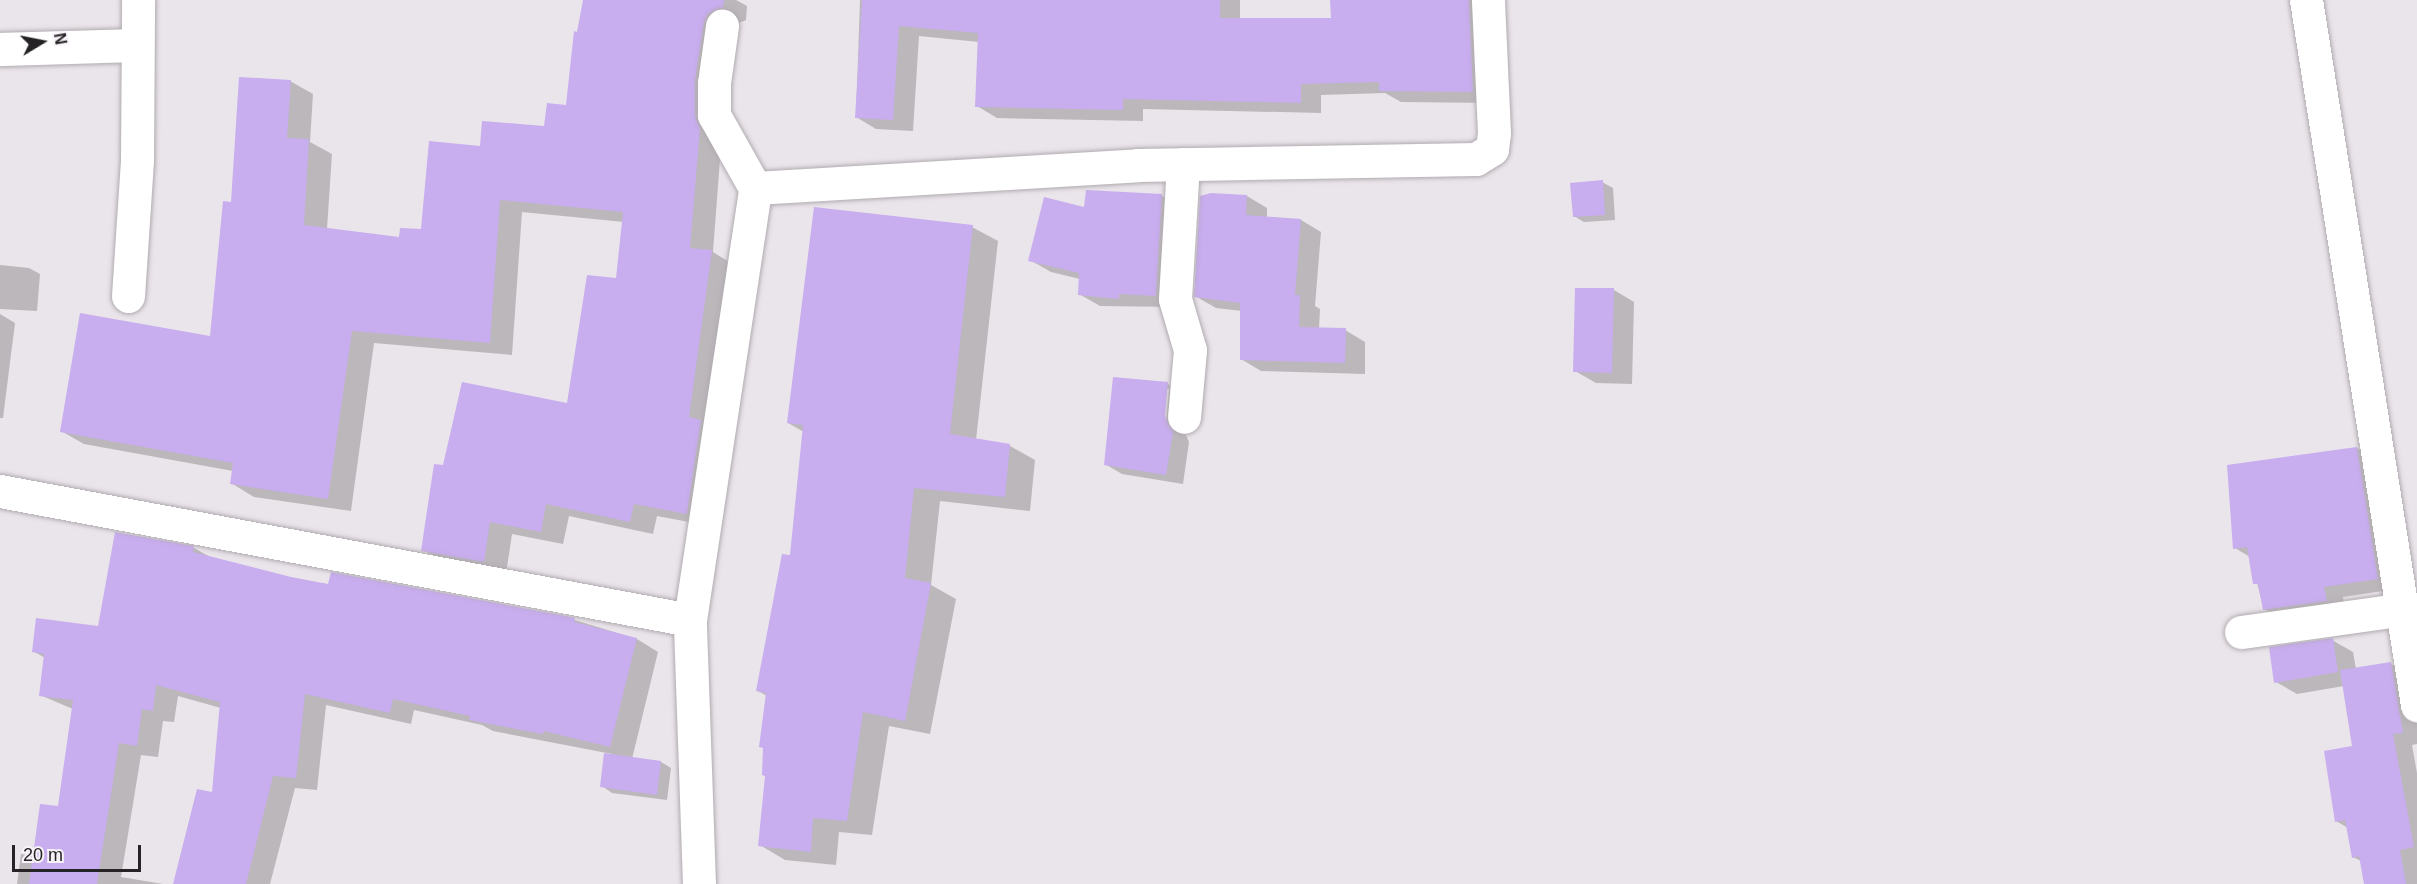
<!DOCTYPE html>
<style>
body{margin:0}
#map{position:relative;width:2417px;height:884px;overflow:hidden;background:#eae5ea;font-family:Helvetica,sans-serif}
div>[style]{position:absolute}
.shadow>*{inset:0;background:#0003}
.building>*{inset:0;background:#c8adef}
.roads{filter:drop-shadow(0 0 2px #b0abb0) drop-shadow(0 0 2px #b0abb0)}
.minor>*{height:33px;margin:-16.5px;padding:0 16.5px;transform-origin:16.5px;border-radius:16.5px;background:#fff}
span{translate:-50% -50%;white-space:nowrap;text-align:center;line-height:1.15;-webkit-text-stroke:6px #f7f2f8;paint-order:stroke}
.north{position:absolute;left:12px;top:12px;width:60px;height:60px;-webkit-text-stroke:4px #f7f2f8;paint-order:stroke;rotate:80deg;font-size:16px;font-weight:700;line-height:24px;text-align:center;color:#252325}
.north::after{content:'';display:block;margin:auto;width:21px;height:27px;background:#252325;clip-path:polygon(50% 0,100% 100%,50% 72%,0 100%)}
.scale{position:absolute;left:12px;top:845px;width:129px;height:27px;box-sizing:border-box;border:3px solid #252325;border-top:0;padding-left:8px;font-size:18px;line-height:21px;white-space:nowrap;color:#252325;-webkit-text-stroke:4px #f7f2f8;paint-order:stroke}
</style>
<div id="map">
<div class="shadow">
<i style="clip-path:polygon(584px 0,736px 0,747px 6px,746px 20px,730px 27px,713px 252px,734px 265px,710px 526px,657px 516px,653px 534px,569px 516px,563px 544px,512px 534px,506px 574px,446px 563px,423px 550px,444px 467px,568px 405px,617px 280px,624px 222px,522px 212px,512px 355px,374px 343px,351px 511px,254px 497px,231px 483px,233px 471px,84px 444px,61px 431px,211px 338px,233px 204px,290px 81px,313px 94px,310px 142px,332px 154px,327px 229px,401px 239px,422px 231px,481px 148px,546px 128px,567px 107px)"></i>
<i style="clip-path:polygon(860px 0,1240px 0,1240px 20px,1332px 20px,1331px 0,1490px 0,1493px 103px,1401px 102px,1385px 93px,1321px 95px,1321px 113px,1143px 109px,1143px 121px,997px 118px,977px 106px,979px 42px,919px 36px,913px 131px,876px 129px,856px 117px)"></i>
<i style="clip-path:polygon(1602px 182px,1613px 188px,1615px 220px,1584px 222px,1574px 216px)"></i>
<i style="clip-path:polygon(1087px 192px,1162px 196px,1183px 208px,1177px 307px,1100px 306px,1079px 294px,1080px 279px,1051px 272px,1030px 260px,1086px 209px)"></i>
<i style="clip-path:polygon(1247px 196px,1267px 208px,1267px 218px,1301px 220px,1321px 232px,1315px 306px,1320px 309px,1319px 329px,1345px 330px,1365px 342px,1365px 374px,1261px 371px,1241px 359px,1242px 311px,1216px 308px,1195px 296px)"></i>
<i style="clip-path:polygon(972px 227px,998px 241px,976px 440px,1010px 446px,1035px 460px,1030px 511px,940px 501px,931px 585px,956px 599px,930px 734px,889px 726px,872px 835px,839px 832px,836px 865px,785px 860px,760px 845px,767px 777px,767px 696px,758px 691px,791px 557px,804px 432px,788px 423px)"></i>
<i style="clip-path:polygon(0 265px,29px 268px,40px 274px,37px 311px,0 309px)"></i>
<i style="clip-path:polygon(1614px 290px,1634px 302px,1632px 384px,1596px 383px,1575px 371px)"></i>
<i style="clip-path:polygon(0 314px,15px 323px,3px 418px,0 418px)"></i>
<i style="clip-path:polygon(evenodd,1168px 384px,1184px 394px,1182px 426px,1189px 442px,1183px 484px,1122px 474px,1105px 464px,1168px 384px,1166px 389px,1169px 389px,1166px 424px,1163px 423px,1166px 389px)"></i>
<i style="clip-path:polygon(2357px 448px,2376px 459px,2396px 589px,2343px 597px,2345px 611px,2283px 620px,2264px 609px,2250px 557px,2235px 548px)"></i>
<i style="clip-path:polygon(117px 533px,194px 548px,212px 558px,291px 579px,565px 617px,637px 639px,658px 652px,632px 759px,661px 762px,671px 768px,667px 800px,612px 793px,602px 786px,612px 754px,493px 731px,482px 725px,414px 710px,411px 724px,326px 705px,317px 790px,295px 788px,270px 884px,234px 884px,213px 794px,221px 708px,178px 696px,174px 722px,163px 721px,158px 757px,141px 755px,121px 877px,163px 884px,17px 884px,21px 854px,34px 856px,59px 808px,73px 709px,40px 695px,45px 658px,33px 651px,99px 627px)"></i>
<i style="clip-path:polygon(2332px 640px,2353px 652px,2356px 669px,2391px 664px,2410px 675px,2417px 707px,2417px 744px,2412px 745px,2417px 773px,2417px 884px,2365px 884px,2361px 861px,2353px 857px,2348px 828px,2336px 821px,2353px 748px,2344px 686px,2297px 694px,2276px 682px)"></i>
</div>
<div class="building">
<i style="clip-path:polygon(583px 0,724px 0,723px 8px,708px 14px,704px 23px,695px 81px,695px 115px,700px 128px,690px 248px,712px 250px,689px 417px,701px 420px,687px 514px,634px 504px,630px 522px,546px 504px,541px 532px,490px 522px,484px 562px,421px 551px,434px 464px,443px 465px,462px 382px,567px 403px,587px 275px,616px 278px,623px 212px,500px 200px,490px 343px,352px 331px,328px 499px,230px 484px,233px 463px,60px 432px,80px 313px,210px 336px,223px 201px,231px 202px,239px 77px,291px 80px,287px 138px,309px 139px,304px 225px,399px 237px,400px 228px,421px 229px,429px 141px,480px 146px,482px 121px,544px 126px,547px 103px,566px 105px,574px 31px,577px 32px)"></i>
<i style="clip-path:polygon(862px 0,1220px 0,1220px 18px,1331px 18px,1330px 0,1469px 0,1473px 92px,1379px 91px,1379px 82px,1301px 84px,1301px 103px,1123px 99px,1123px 110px,975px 107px,978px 33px,899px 26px,893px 120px,855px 118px)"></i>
<i style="clip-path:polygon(1603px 180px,1605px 215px,1573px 217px,1570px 183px)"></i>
<i style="clip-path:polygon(1086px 190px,1162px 194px,1156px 296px,1119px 294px,1119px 299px,1078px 295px,1079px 273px,1028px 261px,1044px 197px,1084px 207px)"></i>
<i style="clip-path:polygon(1211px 193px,1247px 195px,1246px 215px,1301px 219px,1295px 295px,1300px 295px,1299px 327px,1346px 328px,1345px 363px,1240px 360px,1240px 303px,1194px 297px,1200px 196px)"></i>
<i style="clip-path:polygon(814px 207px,973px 225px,950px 434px,1010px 444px,1005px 497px,914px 488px,905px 578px,931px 583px,905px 721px,863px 712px,847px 821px,813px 818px,811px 852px,758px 846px,765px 776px,762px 775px,763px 748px,759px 747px,766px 693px,756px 691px,782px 554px,790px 555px,803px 425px,787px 423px)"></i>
<i style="clip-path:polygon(1575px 288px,1614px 288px,1612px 373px,1573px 372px)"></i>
<i style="clip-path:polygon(1113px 377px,1168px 382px,1165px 416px,1173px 432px,1166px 475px,1104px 465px)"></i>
<i style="clip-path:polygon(2357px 447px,2378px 579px,2324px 587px,2327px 601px,2263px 610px,2258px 584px,2253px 584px,2247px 547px,2233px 549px,2227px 465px)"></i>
<i style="clip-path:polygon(115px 532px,194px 546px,193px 552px,291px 577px,328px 584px,331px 572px,566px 616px,575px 618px,574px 622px,637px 638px,610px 747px,544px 731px,543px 734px,469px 720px,470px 716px,393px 699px,390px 713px,305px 694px,296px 778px,273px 776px,246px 884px,173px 884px,197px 789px,212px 792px,220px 702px,156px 685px,153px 711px,142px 709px,137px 746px,119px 743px,97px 884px,29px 884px,40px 804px,58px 806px,73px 700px,39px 696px,44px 654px,32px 652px,36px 618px,98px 626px)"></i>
<i style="clip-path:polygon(2333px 638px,2338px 672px,2274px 683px,2269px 647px)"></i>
<i style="clip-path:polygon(2391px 662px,2403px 733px,2393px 734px,2414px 847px,2400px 850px,2406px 884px,2364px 884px,2359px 856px,2352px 858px,2345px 820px,2335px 822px,2324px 751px,2352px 746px,2340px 670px)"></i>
<i style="clip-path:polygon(604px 753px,661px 761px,657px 795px,600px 787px)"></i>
</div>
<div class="roads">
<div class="minor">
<i style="left:2306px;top:0;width:714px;rotate:81.05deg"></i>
<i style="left:0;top:49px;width:137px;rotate:-1.7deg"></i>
<i style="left:1183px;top:164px;width:135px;rotate:93.4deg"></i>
<i style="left:1175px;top:299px;width:53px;rotate:73.6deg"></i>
<i style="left:1190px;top:350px;width:67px;rotate:95.1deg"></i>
<i style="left:755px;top:188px;width:384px;rotate:-3.4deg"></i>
<i style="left:1138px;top:165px;width:338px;rotate:-1deg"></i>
<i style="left:1476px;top:159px;width:19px;rotate:-32deg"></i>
<i style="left:1492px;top:149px;width:16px;rotate:-83deg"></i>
<i style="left:1494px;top:133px;width:133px;rotate:-92.6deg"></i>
<i style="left:128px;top:296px;width:136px;rotate:-86.2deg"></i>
<i style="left:137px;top:160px;width:160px;rotate:-89.6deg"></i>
<i style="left:0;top:491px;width:702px;rotate:10.59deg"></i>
<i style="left:2241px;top:632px;width:166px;rotate:-8deg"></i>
<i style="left:699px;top:884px;width:264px;rotate:-92deg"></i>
<i style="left:690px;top:620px;width:437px;rotate:-81.4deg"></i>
<i style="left:755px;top:188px;width:84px;rotate:-119.3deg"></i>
<i style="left:714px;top:115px;width:32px;rotate:-90deg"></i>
<i style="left:714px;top:83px;width:58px;rotate:-82deg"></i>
</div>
</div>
<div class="north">N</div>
<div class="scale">20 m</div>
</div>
